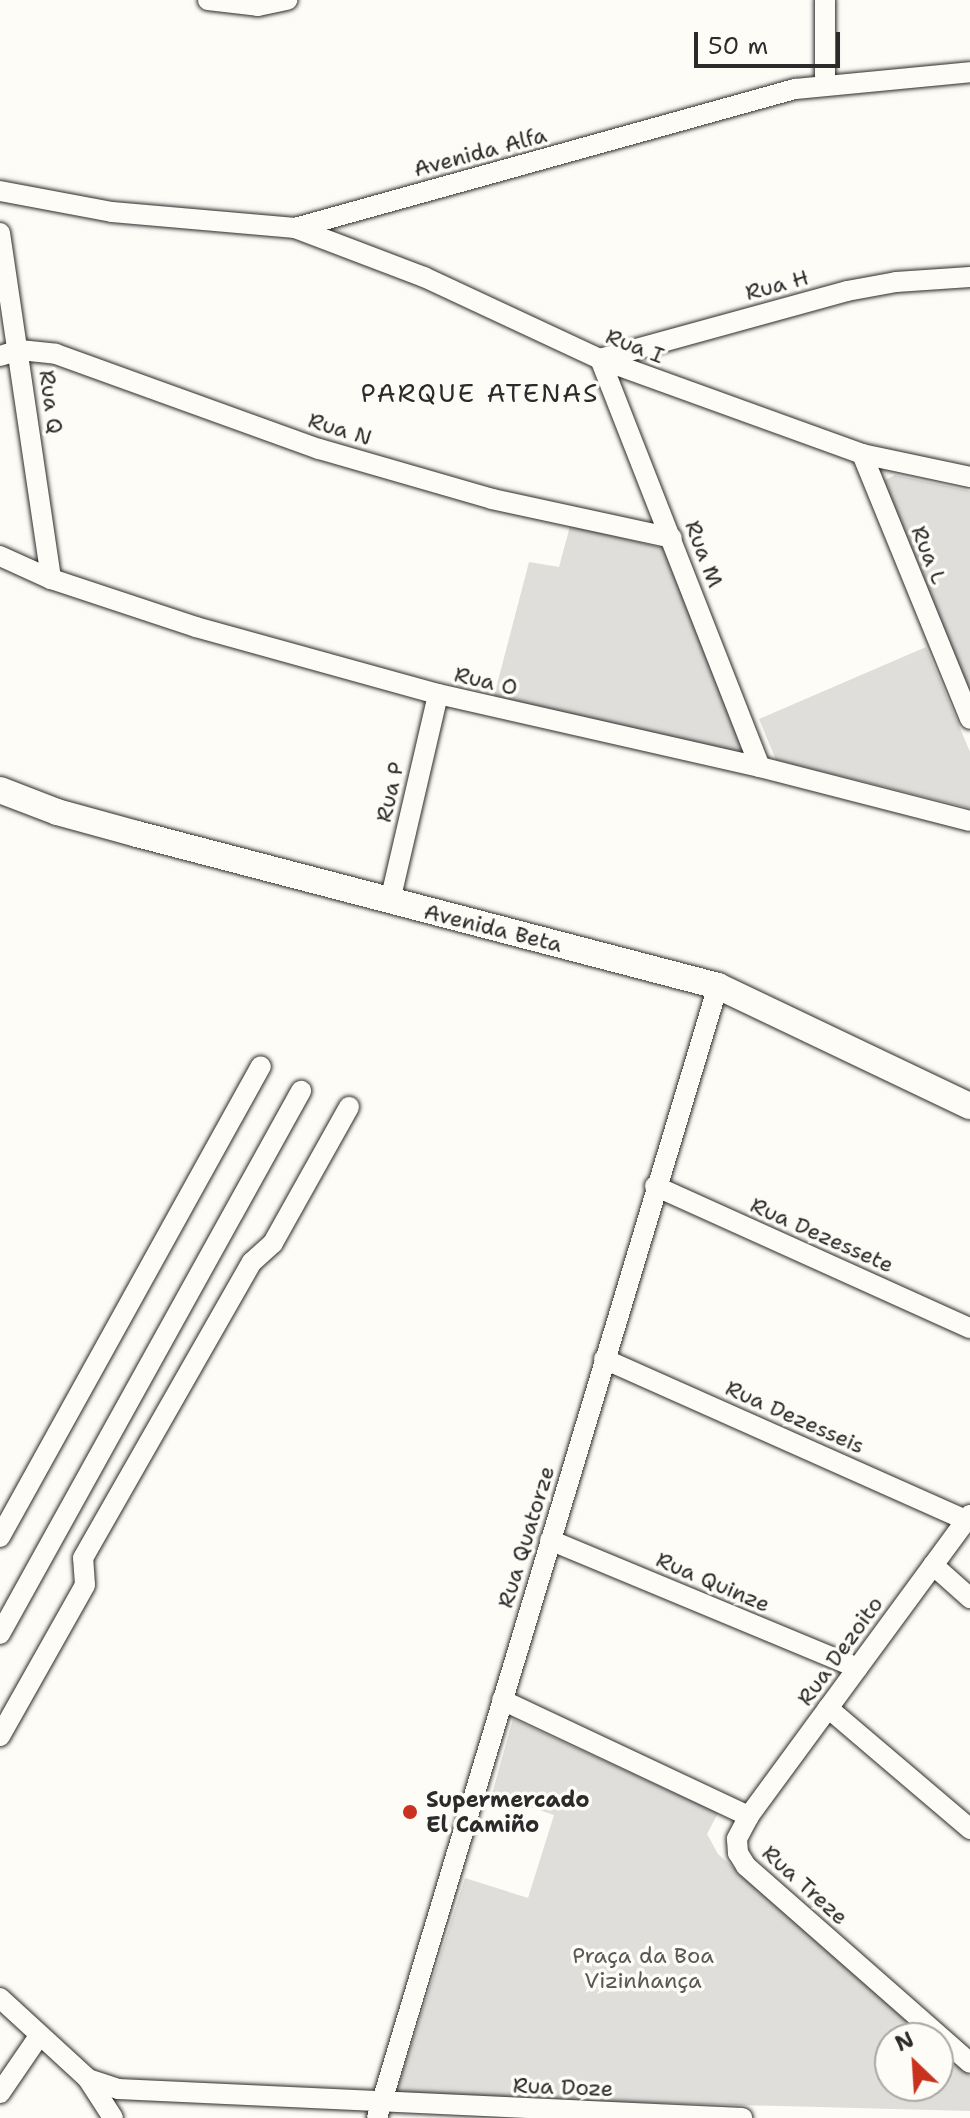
<!DOCTYPE html>
<meta charset="utf-8">
<style>
body{margin:0}
#map{position:relative;width:970px;height:2118px;overflow:hidden;background:#fdfcf7;font-family:"Shantell Sans",sans-serif}
div>[style]{position:absolute}
.green>*{inset:0;background:#dfdeda}
.roads{filter:drop-shadow(0 0 2px #2b2b2b) drop-shadow(0 0 2px #2b2b2b)}
.minor>*{height:20px;margin:-10px;padding:0 10px;transform-origin:10px;border-radius:10px;background:#fdfcf7}
.major>*{height:26px;margin:-13px;padding:0 13px;transform-origin:13px;border-radius:13px;background:#fdfcf7}
.dots>*{width:22px;height:22px;translate:-50% -50%;box-sizing:border-box;border:4px solid #fdfcf7;border-radius:50%}
span{translate:-50% -50%;white-space:nowrap;text-align:center;line-height:1.15;-webkit-text-stroke:7px #fdfcf7;paint-order:stroke}
.street-label{font-size:22px;color:#2b2b2b}
.poi-label{font-size:22px;color:#2b2b2b;font-weight:700}
.left{translate:0 -50%;text-align:left}
.park-label{font-size:22px;color:#585857}
.quarter-label{font-size:26px;color:#2b2b2b;letter-spacing:2px}
.north{position:absolute;left:874px;top:2022px;width:80px;height:80px;box-sizing:border-box;background:#fdfcf7;border:2px solid #a9a8a5;border-radius:50%;rotate:335deg;font-size:22px;font-weight:700;line-height:32px;text-align:center;color:#2b2b2b}
.north::after{content:'';display:block;margin:auto;width:28px;height:36px;background:#c8321e;clip-path:polygon(50% 0,100% 100%,50% 72%,0 100%)}
.scale{position:absolute;left:694px;top:32px;width:146px;height:36px;box-sizing:border-box;border:4px solid #2b2b2b;border-top:0;padding-left:10px;font-size:24px;line-height:28px;white-space:nowrap;color:#2b2b2b;-webkit-text-stroke:6px #fdfcf7;paint-order:stroke}
</style>
<div id="map">
<div class="green">
<i style="clip-path:polygon(895px 475px,970px 491px,970px 701px,883px 485px,885px 480px)"></i>
<i style="clip-path:polygon(570px 526px,664px 548px,744px 754px,494px 696px,529px 562px,559px 567px)"></i>
<i style="clip-path:polygon(926px 647px,970px 752px,970px 808px,776px 760px,759px 719px)"></i>
<i style="clip-path:polygon(513px 1719px,718px 1813px,707px 1834px,718px 1854px,927px 2038px,890px 2038px,890px 2086px,938px 2086px,938px 2047px,970px 2076px,970px 2111px,395px 2096px,465px 1878px,528px 1898px,554px 1815px,492px 1794px)"></i>
</div>
<div class="roads">
<div class="minor">
<i style="left:208px;top:0;width:50px;rotate:6.8deg"></i>
<i style="left:258px;top:6px;width:30px;rotate:-12deg"></i>
<i style="left:825px;top:85px;width:85px;rotate:-90deg"></i>
<i style="left:0;top:191px;width:114px;rotate:10.6deg"></i>
<i style="left:112px;top:212px;width:184px;rotate:5deg"></i>
<i style="left:295px;top:228px;width:519px;rotate:-15.54deg"></i>
<i style="left:795px;top:89px;width:176px;rotate:-5.5deg"></i>
<i style="left:295px;top:228px;width:138px;rotate:20.8deg"></i>
<i style="left:424px;top:277px;width:194px;rotate:25deg"></i>
<i style="left:600px;top:359px;width:279px;rotate:19.9deg"></i>
<i style="left:862px;top:454px;width:110px;rotate:12deg"></i>
<i style="left:0;top:233px;width:350px;rotate:81.6deg"></i>
<i style="left:0;top:356px;width:21px;rotate:-17deg"></i>
<i style="left:20px;top:350px;width:36px;rotate:6deg"></i>
<i style="left:56px;top:354px;width:280px;rotate:19.9deg"></i>
<i style="left:319px;top:449px;width:180px;rotate:16.1deg"></i>
<i style="left:492px;top:499px;width:184px;rotate:12.2deg"></i>
<i style="left:862px;top:454px;width:286px;rotate:67.8deg"></i>
<i style="left:0;top:556px;width:56px;rotate:24.3deg"></i>
<i style="left:51px;top:579px;width:153px;rotate:18.3deg"></i>
<i style="left:196px;top:627px;width:251px;rotate:15.5deg"></i>
<i style="left:438px;top:694px;width:330px;rotate:12.8deg"></i>
<i style="left:760px;top:767px;width:217px;rotate:14.4deg"></i>
<i style="left:760px;top:767px;width:438px;rotate:-111.4deg"></i>
<i style="left:600px;top:359px;width:256px;rotate:-15.4deg"></i>
<i style="left:847px;top:291px;width:50px;rotate:-10.4deg"></i>
<i style="left:896px;top:282px;width:74px;rotate:-3.9deg"></i>
<i style="left:390px;top:901px;width:212px;rotate:-76.9deg"></i>
<i style="left:655px;top:1186px;width:346px;rotate:24.3deg"></i>
<i style="left:604px;top:1359px;width:396px;rotate:24deg"></i>
<i style="left:970px;top:1515px;width:373px;rotate:126.3deg"></i>
<i style="left:749px;top:1816px;width:26px;rotate:118deg"></i>
<i style="left:737px;top:1839px;width:14px;rotate:86deg"></i>
<i style="left:738px;top:1853px;width:15px;rotate:58deg"></i>
<i style="left:746px;top:1866px;width:298px;rotate:41.3deg"></i>
<i style="left:0;top:1537px;width:538px;rotate:-61.01deg"></i>
<i style="left:550px;top:1540px;width:333px;rotate:22.6deg"></i>
<i style="left:933px;top:1565px;width:50px;rotate:41.7deg"></i>
<i style="left:0;top:1634px;width:621px;rotate:-61deg"></i>
<i style="left:502px;top:1700px;width:273px;rotate:25.2deg"></i>
<i style="left:828px;top:1708px;width:187px;rotate:40.4deg"></i>
<i style="left:0;top:1736px;width:173px;rotate:-60.6deg"></i>
<i style="left:85px;top:1585px;width:27px;rotate:-94deg"></i>
<i style="left:83px;top:1558px;width:341px;rotate:-60.3deg"></i>
<i style="left:252px;top:1262px;width:28px;rotate:-42deg"></i>
<i style="left:273px;top:1243px;width:156px;rotate:-60.8deg"></i>
<i style="left:0;top:1998px;width:120px;rotate:42.6deg"></i>
<i style="left:88px;top:2079px;width:32px;rotate:18deg"></i>
<i style="left:118px;top:2089px;width:625px;rotate:2.66deg"></i>
<i style="left:88px;top:2079px;width:46px;rotate:57.3deg"></i>
<i style="left:0;top:2093px;width:69px;rotate:-55.6deg"></i>
<i style="left:377px;top:2118px;width:1182px;rotate:-73.24deg"></i>
</div>
<div class="major">
<i style="left:0;top:790px;width:61px;rotate:21.1deg"></i>
<i style="left:57px;top:812px;width:83px;rotate:15.4deg"></i>
<i style="left:137px;top:834px;width:601px;rotate:14.66deg"></i>
<i style="left:718px;top:986px;width:279px;rotate:25.5deg"></i>
</div>
</div>
<div class="dots">
<i style="left:410px;top:1812px;background:#c8321e"></i>
</div>
<div class="street-label">
<span style="left:480px;top:152px;rotate:-15deg">Avenida Alfa</span>
<span style="left:777px;top:285px;rotate:-15deg">Rua H</span>
<span style="left:635px;top:346px;rotate:21deg">Rua I</span>
<span style="left:51px;top:402px;rotate:82deg">Rua Q</span>
<span style="left:340px;top:429px;rotate:17deg">Rua N</span>
<span style="left:704px;top:554px;rotate:69deg">Rua M</span>
<span style="left:929px;top:555px;rotate:68deg">Rua L</span>
<span style="left:486px;top:681px;rotate:13deg">Rua O</span>
<span style="left:390px;top:792px;rotate:-77deg">Rua P</span>
<span style="left:493px;top:928px;rotate:14deg">Avenida Beta</span>
<span style="left:822px;top:1235px;rotate:24deg">Rua Dezessete</span>
<span style="left:795px;top:1417px;rotate:24deg">Rua Dezesseis</span>
<span style="left:526px;top:1537px;rotate:-73deg">Rua Quatorze</span>
<span style="left:713px;top:1582px;rotate:23deg">Rua Quinze</span>
<span style="left:840px;top:1651px;rotate:-54deg">Rua Dezoito</span>
<span style="left:805px;top:1885px;rotate:42deg">Rua Treze</span>
<span style="left:563px;top:2087px;rotate:2deg">Rua Doze</span>
</div>
<div class="poi-label">
<span class="left" style="left:426px;top:1812px">Supermercado<br>El Camiño</span>
</div>
<div class="park-label">
<span style="left:643px;top:1968px">Praça da Boa<br>Vizinhança</span>
</div>
<div class="quarter-label">
<span style="left:480px;top:393px">PARQUE ATENAS</span>
</div>
<div class="north">N</div>
<div class="scale">50 m</div>
</div>
